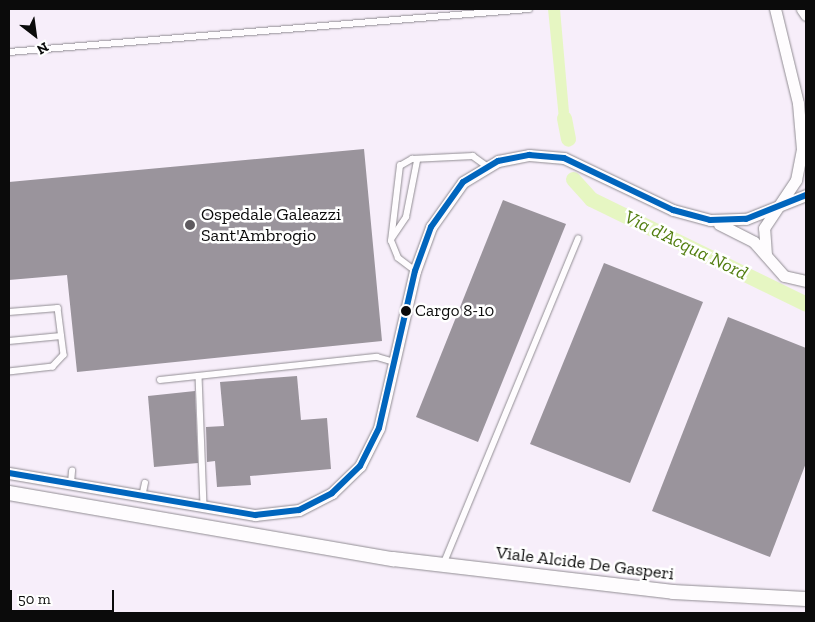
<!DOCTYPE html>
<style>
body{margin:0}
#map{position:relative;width:815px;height:622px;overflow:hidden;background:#f7eefa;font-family:"Zilla Slab",serif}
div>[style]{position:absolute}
.water>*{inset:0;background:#e6f6c2}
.canal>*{height:15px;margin:-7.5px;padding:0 7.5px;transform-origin:7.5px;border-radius:7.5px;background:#e6f6c2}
.building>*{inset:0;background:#9a949c}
.roads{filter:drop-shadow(0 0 1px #918d93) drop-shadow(0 0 1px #918d93)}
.service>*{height:5.5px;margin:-2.75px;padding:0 2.75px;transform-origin:2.75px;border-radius:2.75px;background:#fefcfe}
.minor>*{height:11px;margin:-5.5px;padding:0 5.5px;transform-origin:5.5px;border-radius:5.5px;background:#fefcfe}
.tertiary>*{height:14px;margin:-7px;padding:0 7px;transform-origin:7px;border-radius:7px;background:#fefcfe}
.bus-1>*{height:6px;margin:-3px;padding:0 3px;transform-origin:3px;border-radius:3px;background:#0065bd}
.dots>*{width:14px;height:14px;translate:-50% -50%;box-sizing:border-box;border:2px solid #fff;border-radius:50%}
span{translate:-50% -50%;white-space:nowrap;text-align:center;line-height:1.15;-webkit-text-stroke:5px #fff;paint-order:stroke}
.bus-label{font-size:17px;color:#0b0b0b}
.left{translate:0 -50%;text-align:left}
.poi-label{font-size:18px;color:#0b0b0b}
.street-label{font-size:18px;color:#0b0b0b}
.water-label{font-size:19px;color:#527e10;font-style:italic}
.frame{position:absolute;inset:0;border:10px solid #0b0b0b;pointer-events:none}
.north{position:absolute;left:10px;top:10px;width:50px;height:50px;-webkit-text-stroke:4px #fff;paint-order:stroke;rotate:150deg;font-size:14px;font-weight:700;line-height:20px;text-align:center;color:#0b0b0b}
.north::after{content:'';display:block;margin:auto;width:18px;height:22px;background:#0b0b0b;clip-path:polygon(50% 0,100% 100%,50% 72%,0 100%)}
.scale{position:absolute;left:10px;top:590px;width:104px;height:22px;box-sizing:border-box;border:2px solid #0b0b0b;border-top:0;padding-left:6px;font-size:15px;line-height:18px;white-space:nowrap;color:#0b0b0b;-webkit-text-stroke:4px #fff;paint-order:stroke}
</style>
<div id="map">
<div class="water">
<i style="clip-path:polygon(548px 9px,560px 9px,569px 112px,564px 113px,564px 118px,559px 119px)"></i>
</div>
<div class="canal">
<i style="left:564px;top:118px;width:21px;rotate:79deg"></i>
<i style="left:573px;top:179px;width:27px;rotate:48deg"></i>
<i style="left:591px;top:199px;width:239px;rotate:26deg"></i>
</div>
<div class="building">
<i style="clip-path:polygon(364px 149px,382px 341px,77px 372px,67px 275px,9px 280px,9px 182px)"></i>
<i style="clip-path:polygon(503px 200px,566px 224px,478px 442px,416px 417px)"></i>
<i style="clip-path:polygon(604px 263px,703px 302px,630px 483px,530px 444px)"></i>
<i style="clip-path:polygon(728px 317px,806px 348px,806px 463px,770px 557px,652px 511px)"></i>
<i style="clip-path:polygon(297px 376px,301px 420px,327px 418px,331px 469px,250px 476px,251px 485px,217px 487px,215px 461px,207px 462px,206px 427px,224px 426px,220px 382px)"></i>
<i style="clip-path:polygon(195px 391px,198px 463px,154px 467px,148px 396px)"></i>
</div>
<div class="roads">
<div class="service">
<i style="left:9px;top:52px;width:522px;rotate:-4.73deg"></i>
<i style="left:392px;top:238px;width:25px;rotate:-56deg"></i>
<i style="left:406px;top:217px;width:57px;rotate:-78.9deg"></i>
<i style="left:415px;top:271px;width:21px;rotate:-143deg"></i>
<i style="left:398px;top:258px;width:18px;rotate:-112deg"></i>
<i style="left:391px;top:241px;width:76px;rotate:-83.2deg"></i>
<i style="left:400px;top:166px;width:14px;rotate:-30deg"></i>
<i style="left:412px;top:159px;width:61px;rotate:-2.8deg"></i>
<i style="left:473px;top:156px;width:17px;rotate:36deg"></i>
<i style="left:9px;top:312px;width:49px;rotate:-4.7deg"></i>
<i style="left:58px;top:308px;width:47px;rotate:82.7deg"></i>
<i style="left:64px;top:355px;width:16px;rotate:133deg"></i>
<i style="left:53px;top:367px;width:44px;rotate:173.5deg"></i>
<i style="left:9px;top:341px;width:52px;rotate:-5.5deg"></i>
<i style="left:199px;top:376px;width:131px;rotate:87.8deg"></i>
<i style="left:160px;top:380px;width:218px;rotate:-6.1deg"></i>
<i style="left:377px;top:357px;width:19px;rotate:16deg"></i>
<i style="left:71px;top:483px;width:12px;rotate:-85deg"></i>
<i style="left:142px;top:497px;width:14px;rotate:-78deg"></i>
<i style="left:443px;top:565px;width:353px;rotate:-67.5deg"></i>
</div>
<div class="minor">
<i style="left:802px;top:9px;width:7px;rotate:56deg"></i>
<i style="left:719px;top:224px;width:39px;rotate:27deg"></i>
<i style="left:754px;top:242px;width:45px;rotate:48.6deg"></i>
<i style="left:784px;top:276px;width:23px;rotate:13deg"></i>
<i style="left:766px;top:255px;width:27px;rotate:-94deg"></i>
<i style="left:764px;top:228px;width:58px;rotate:-56.3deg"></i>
<i style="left:796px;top:180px;width:32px;rotate:-79deg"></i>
<i style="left:802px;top:149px;width:46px;rotate:-95deg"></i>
<i style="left:798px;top:103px;width:97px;rotate:-103.7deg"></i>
<i style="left:9px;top:473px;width:250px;rotate:9.7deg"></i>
<i style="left:255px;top:515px;width:44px;rotate:-6.5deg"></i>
<i style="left:299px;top:510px;width:37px;rotate:-27deg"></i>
<i style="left:332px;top:493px;width:39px;rotate:-44deg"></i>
<i style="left:360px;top:466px;width:42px;rotate:-63.4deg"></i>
<i style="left:379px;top:428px;width:161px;rotate:-77.1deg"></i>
<i style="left:415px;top:271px;width:47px;rotate:-70deg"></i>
<i style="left:431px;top:227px;width:55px;rotate:-54.6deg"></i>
<i style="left:463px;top:182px;width:41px;rotate:-31deg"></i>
<i style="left:498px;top:161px;width:32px;rotate:-11deg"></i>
<i style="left:529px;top:155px;width:35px;rotate:5deg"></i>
<i style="left:564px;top:158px;width:121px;rotate:25.5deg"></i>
<i style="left:673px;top:210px;width:38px;rotate:15deg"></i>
<i style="left:710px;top:220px;width:36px;rotate:-2deg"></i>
<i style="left:746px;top:219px;width:65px;rotate:-21.8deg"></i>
</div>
<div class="tertiary">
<i style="left:9px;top:493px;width:390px;rotate:9.8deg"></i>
<i style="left:393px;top:559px;width:282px;rotate:6.7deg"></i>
<i style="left:673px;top:592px;width:133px;rotate:3deg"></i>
</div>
</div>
<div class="bus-1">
<i style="left:9px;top:473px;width:250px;rotate:9.7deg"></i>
<i style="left:255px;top:515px;width:44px;rotate:-6.5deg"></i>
<i style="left:299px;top:510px;width:37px;rotate:-27deg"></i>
<i style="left:332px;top:493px;width:39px;rotate:-44deg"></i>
<i style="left:360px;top:466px;width:42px;rotate:-63.4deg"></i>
<i style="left:379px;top:428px;width:161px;rotate:-77.1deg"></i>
<i style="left:415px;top:271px;width:47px;rotate:-70deg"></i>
<i style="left:431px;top:227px;width:55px;rotate:-54.6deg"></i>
<i style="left:463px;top:182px;width:41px;rotate:-31deg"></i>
<i style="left:498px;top:161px;width:32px;rotate:-11deg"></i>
<i style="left:529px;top:155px;width:35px;rotate:5deg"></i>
<i style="left:564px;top:158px;width:121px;rotate:25.5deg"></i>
<i style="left:673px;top:210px;width:38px;rotate:15deg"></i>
<i style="left:710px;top:220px;width:36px;rotate:-2deg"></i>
<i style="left:746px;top:219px;width:65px;rotate:-21.8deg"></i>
</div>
<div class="dots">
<i style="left:190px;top:225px;background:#5e5a5f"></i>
<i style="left:406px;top:311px;background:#0b0b0b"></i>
</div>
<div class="bus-label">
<span class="left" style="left:415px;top:311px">Cargo 8-10</span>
</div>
<div class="poi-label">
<span class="left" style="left:201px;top:225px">Ospedale Galeazzi<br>Sant'Ambrogio</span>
</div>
<div class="street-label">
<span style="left:585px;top:563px;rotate:7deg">Viale Alcide De Gasperi</span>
</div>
<div class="water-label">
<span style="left:686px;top:245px;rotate:26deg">Via d'Acqua Nord</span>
</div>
<div class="frame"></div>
<div class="north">N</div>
<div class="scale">50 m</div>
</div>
